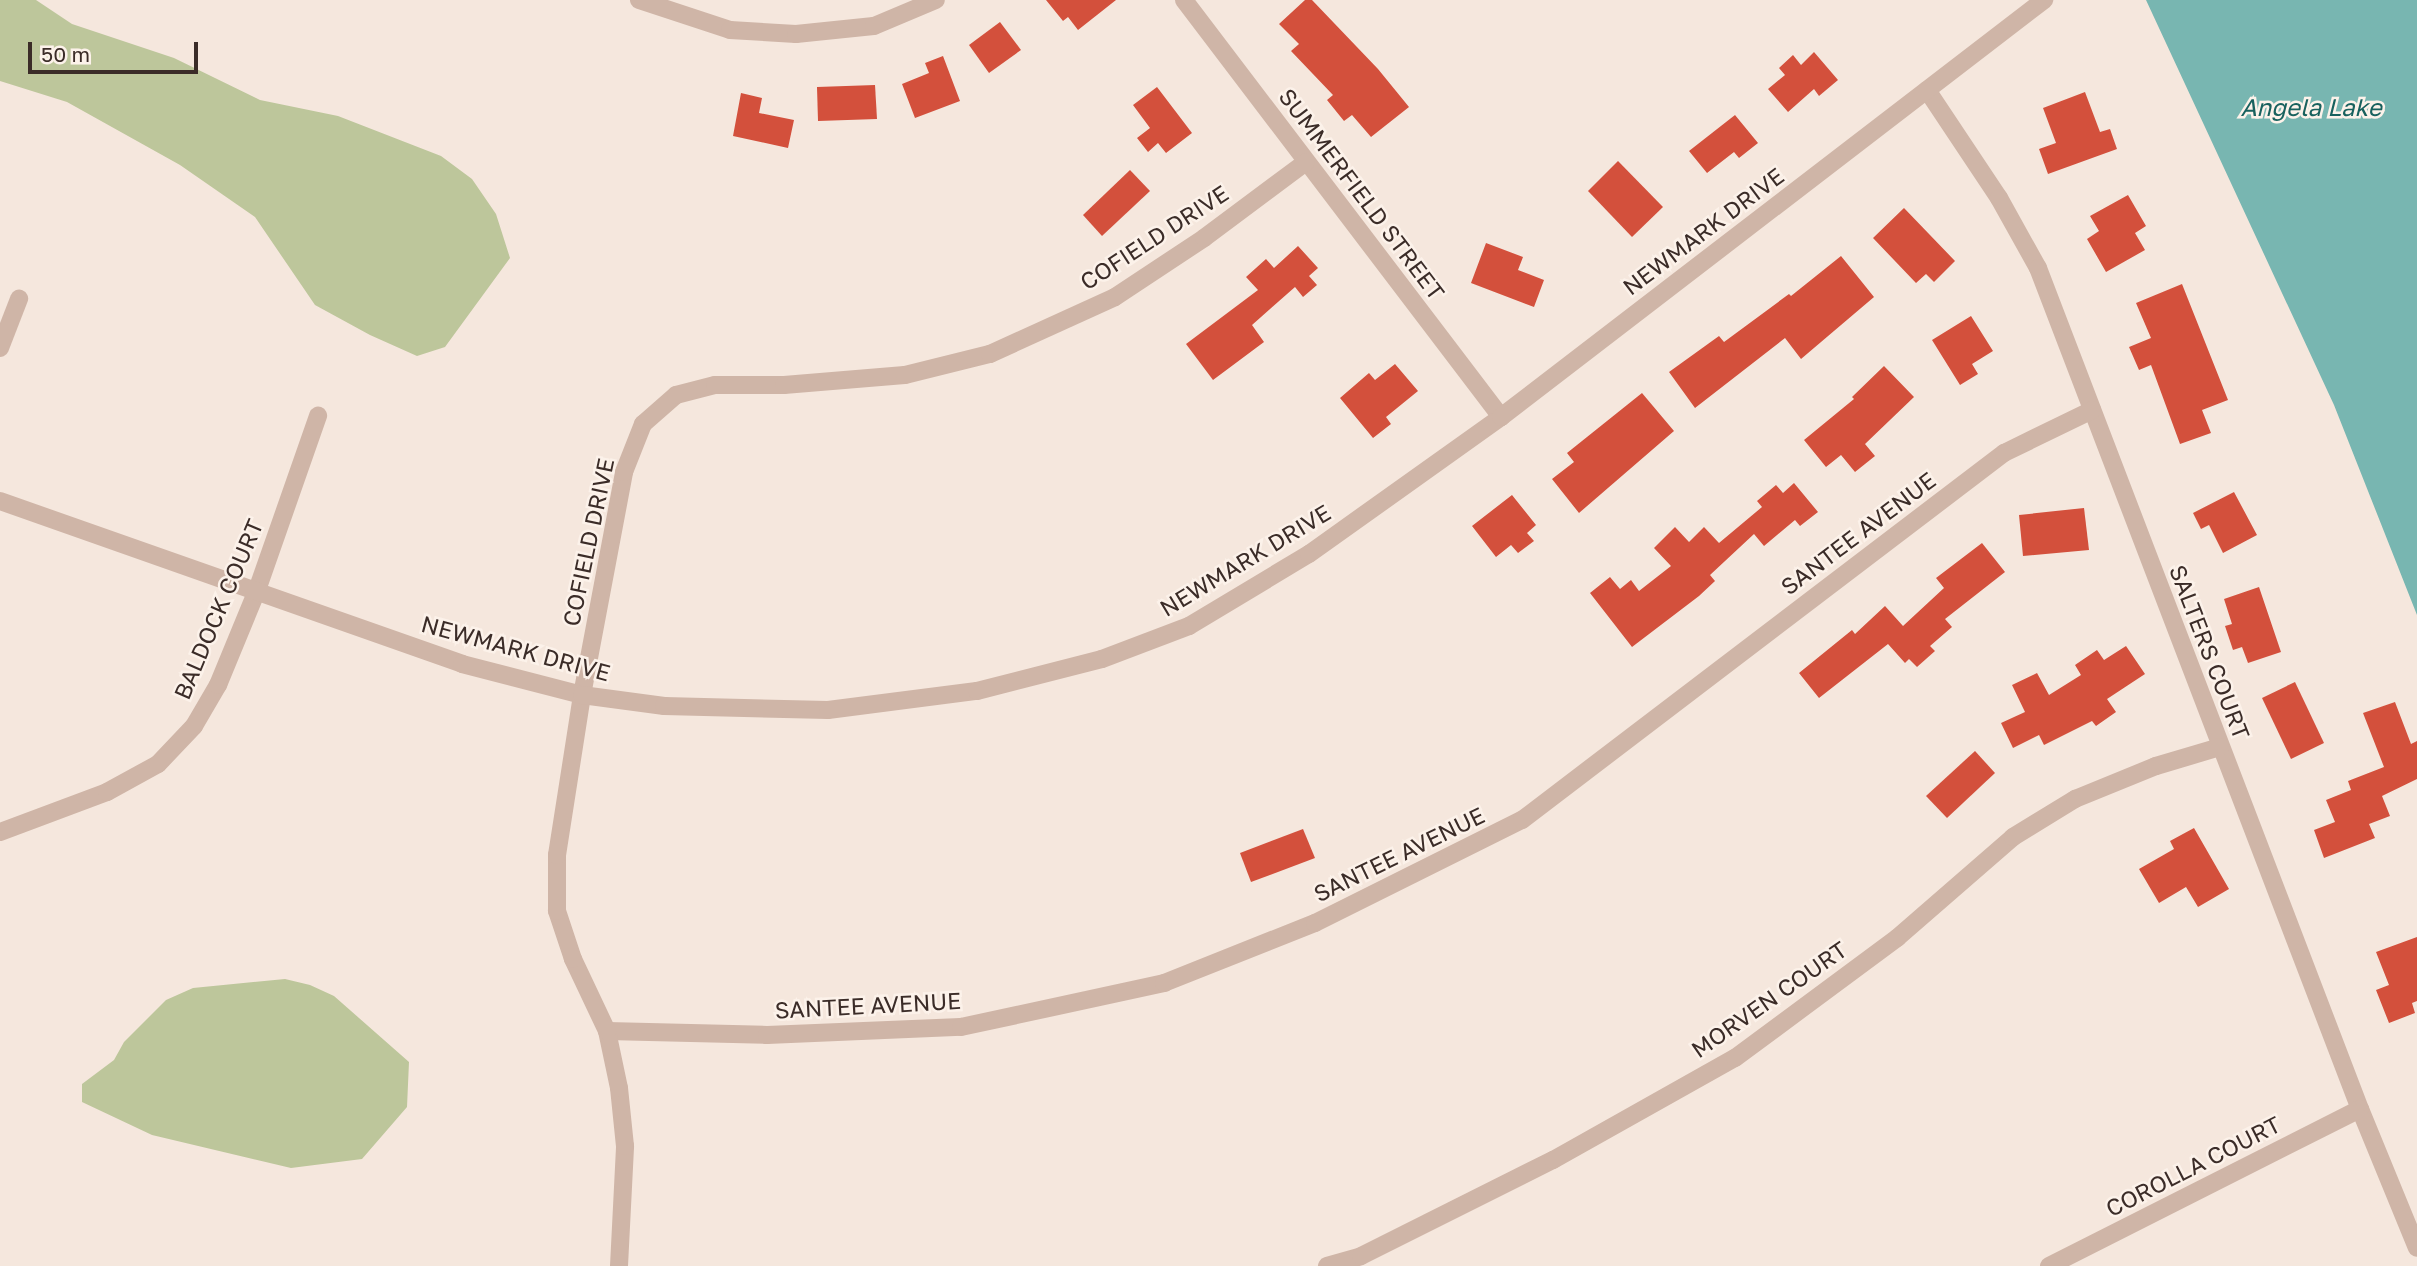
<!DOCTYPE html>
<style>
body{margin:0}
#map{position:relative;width:2417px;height:1266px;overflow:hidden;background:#f5e7dd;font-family:"Golos Text",sans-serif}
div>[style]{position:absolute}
.green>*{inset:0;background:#bdc69b}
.water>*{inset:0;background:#78b6b1}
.building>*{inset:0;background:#d3503c}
.minor>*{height:18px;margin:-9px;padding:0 9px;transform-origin:9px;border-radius:9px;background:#cfb5a7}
.tertiary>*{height:18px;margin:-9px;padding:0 9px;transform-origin:9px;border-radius:9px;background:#cfb5a7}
span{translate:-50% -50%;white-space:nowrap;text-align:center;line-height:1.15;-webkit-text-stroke:5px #fcf2ea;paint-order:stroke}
.street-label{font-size:23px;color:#3b2c28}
.water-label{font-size:24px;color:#18615e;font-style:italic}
.scale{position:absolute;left:28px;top:42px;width:170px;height:32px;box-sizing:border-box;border:4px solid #3b2c28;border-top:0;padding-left:9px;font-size:21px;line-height:24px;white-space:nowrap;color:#3b2c28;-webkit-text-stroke:5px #fcf2ea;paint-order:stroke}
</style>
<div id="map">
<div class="green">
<i style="clip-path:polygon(0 0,36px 0,72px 24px,174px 58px,260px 100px,338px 116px,441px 156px,472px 179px,496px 214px,510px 258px,445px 347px,417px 356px,370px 335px,315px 305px,255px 217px,180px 165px,67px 102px,0 81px)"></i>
<i style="clip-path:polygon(285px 979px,310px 985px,334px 996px,409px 1062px,407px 1107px,362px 1159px,291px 1168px,152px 1135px,82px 1102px,82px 1084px,114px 1060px,124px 1042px,166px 1000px,193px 988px)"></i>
</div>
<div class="water">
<i style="clip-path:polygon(2146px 0,2417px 0,2417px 615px,2334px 405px)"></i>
</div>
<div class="building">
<i style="clip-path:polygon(1046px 0,1116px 0,1078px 30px,1068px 17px,1063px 21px)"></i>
<i style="clip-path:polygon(1305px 0,1312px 0,1378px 69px,1409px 107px,1371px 137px,1352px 115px,1344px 121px,1327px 100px,1333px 95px,1291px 51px,1299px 44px,1279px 24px)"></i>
<i style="clip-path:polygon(1000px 22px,1021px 50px,989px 73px,969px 45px)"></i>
<i style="clip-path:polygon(1814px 52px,1838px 80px,1819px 96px,1814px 89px,1788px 112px,1768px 89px,1785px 75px,1779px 68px,1793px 55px,1801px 65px)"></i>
<i style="clip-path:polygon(943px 56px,960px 101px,915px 118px,902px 84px,929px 73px,925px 63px)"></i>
<i style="clip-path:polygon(875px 85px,877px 119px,818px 121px,817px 87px)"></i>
<i style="clip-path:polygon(1157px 87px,1192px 133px,1166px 153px,1158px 143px,1148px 152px,1137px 138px,1150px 128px,1133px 105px)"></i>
<i style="clip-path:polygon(2085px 92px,2100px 132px,2110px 129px,2117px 149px,2048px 174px,2039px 149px,2056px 143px,2043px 108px)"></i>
<i style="clip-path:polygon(741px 93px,762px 98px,759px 113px,794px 120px,788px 148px,733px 136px)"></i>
<i style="clip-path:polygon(1735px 115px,1758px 143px,1739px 158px,1734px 152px,1707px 173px,1689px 151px)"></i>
<i style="clip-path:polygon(1618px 161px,1663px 207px,1632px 237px,1588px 191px)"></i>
<i style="clip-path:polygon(1130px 170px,1150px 191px,1102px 236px,1083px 215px)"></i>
<i style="clip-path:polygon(2128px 195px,2146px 226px,2135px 233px,2145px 250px,2106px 272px,2087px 239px,2099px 231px,2090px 216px)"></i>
<i style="clip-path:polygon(1904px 208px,1955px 261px,1934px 282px,1926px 274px,1916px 283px,1873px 238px)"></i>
<i style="clip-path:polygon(1486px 243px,1523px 257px,1518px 270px,1544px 280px,1534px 307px,1471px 283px)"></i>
<i style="clip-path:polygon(1298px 246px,1318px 268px,1309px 276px,1317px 285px,1303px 297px,1295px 287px,1252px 325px,1264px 342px,1213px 380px,1186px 344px,1258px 290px,1246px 277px,1266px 259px,1274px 268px)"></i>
<i style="clip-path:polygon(1841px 256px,1874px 297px,1801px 359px,1785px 338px,1695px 408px,1669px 372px,1719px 336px,1724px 342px,1789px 294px,1791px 296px)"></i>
<i style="clip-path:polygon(2182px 284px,2228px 400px,2202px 410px,2211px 433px,2180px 444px,2151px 365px,2139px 370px,2129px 347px,2151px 338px,2136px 303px)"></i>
<i style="clip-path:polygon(1971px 316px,1993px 351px,1972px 364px,1978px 374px,1960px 385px,1932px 340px)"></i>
<i style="clip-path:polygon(1395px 364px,1418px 391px,1386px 417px,1391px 424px,1373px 438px,1340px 398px,1369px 373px,1375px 380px)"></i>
<i style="clip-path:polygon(1884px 366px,1914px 397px,1865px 444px,1875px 456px,1855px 472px,1841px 455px,1826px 467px,1804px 440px,1854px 399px,1852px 397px)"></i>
<i style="clip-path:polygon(1642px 393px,1674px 431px,1579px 513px,1552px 479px,1574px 462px,1567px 453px)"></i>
<i style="clip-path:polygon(1794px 483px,1818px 512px,1800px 526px,1795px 520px,1764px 546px,1754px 534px,1710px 575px,1715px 581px,1699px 596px,1632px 647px,1590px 593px,1610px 577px,1620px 589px,1631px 580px,1639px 591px,1671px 566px,1654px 548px,1675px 527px,1689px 542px,1704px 527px,1719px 543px,1762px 507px,1757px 501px,1776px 485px,1783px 493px)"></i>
<i style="clip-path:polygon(2234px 492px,2257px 535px,2223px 553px,2209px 525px,2201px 529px,2193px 513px)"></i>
<i style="clip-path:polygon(1512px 495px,1536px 525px,1527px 533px,1534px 541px,1518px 553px,1511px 545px,1496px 557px,1472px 526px)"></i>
<i style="clip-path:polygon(2084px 508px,2089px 550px,2023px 556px,2019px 515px)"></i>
<i style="clip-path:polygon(1982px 543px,2005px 572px,1945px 619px,1952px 627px,1930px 646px,1935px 651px,1917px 667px,1909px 659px,1905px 663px,1888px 644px,1819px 698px,1799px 673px,1852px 630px,1855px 634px,1885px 606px,1903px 626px,1944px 588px,1936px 578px)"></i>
<i style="clip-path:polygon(2259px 587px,2281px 652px,2248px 663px,2242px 647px,2233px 650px,2225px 626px,2232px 624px,2224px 599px)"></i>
<i style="clip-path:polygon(2126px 646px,2145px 674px,2107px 699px,2116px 712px,2096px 726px,2092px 721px,2044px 745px,2039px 735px,2013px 748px,2001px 723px,2025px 712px,2012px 685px,2037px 673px,2049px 695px,2081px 675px,2075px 665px,2097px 650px,2104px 660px)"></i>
<i style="clip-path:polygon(2295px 682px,2324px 743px,2291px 759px,2262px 698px)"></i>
<i style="clip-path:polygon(2395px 702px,2411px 744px,2417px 741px,2417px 779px,2382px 796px,2390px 816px,2369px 824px,2375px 838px,2324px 858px,2314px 830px,2335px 822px,2326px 800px,2351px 790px,2348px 781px,2384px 767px,2363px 713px)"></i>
<i style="clip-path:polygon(1975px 751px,1995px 773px,1947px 818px,1926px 796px)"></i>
<i style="clip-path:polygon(2194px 828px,2229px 889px,2198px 907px,2186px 887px,2159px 903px,2139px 869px,2174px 849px,2170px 841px)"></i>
<i style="clip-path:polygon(1303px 829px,1315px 858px,1251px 882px,1240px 853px)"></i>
<i style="clip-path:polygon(2417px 937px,2417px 1001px,2412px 1003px,2415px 1013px,2389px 1023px,2376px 990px,2389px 985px,2376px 952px)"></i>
</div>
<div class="minor">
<i style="left:639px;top:0;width:96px;rotate:18.2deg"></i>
<i style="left:730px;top:30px;width:66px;rotate:3.5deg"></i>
<i style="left:796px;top:34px;width:78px;rotate:-5.9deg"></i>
<i style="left:874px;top:26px;width:67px;rotate:-22.8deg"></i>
<i style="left:1184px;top:0;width:524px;rotate:52.76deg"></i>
<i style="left:1927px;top:90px;width:130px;rotate:56.3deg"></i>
<i style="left:1999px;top:198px;width:80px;rotate:60.9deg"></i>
<i style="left:2038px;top:268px;width:901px;rotate:69.05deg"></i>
<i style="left:2360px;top:1109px;width:150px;rotate:67.7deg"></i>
<i style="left:0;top:348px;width:53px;rotate:-68.8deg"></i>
<i style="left:0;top:832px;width:114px;rotate:-20.5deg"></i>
<i style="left:107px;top:792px;width:58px;rotate:-28.8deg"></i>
<i style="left:158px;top:764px;width:52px;rotate:-46.5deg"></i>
<i style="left:194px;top:726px;width:48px;rotate:-59.7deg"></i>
<i style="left:218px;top:685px;width:100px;rotate:-67.6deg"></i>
<i style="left:256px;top:593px;width:188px;rotate:-70.7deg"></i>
<i style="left:607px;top:1031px;width:160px;rotate:1.4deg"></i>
<i style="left:767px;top:1035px;width:194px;rotate:-2.4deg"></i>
<i style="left:961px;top:1027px;width:208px;rotate:-12.2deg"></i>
<i style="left:1164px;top:983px;width:162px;rotate:-21.7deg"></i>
<i style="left:1315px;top:923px;width:231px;rotate:-26.5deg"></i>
<i style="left:1522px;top:820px;width:606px;rotate:-37.29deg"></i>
<i style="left:2004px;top:453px;width:98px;rotate:-26deg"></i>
<i style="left:619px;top:1266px;width:120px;rotate:-87.1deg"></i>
<i style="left:625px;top:1146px;width:58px;rotate:-95.9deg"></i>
<i style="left:619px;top:1088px;width:58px;rotate:-101.9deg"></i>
<i style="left:607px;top:1031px;width:80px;rotate:-115.3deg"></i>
<i style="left:573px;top:959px;width:51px;rotate:-108.4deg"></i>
<i style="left:557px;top:911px;width:56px;rotate:-90deg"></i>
<i style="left:557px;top:855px;width:162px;rotate:-81.1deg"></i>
<i style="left:582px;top:695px;width:227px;rotate:-79.3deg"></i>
<i style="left:624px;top:472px;width:52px;rotate:-68.4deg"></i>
<i style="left:643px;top:424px;width:44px;rotate:-41.3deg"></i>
<i style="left:676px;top:395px;width:40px;rotate:-14.4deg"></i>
<i style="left:715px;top:385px;width:69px"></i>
<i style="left:784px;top:385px;width:121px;rotate:-4.7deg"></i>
<i style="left:905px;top:375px;width:88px;rotate:-13.9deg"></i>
<i style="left:990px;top:354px;width:137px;rotate:-24.5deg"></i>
<i style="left:1115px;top:297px;width:107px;rotate:-33.5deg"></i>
<i style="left:1204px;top:238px;width:127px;rotate:-36.7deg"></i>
<i style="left:1327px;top:1266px;width:35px;rotate:-16deg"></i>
<i style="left:1361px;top:1256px;width:215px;rotate:-26.6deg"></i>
<i style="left:1553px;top:1160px;width:209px;rotate:-29.3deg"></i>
<i style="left:1735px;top:1058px;width:202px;rotate:-36.5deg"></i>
<i style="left:1897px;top:938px;width:154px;rotate:-41deg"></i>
<i style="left:2013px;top:837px;width:73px;rotate:-31.5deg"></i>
<i style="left:2075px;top:799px;width:87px;rotate:-22.2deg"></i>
<i style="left:2156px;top:766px;width:67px;rotate:-16.5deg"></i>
<i style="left:2049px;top:1266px;width:348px;rotate:-26.8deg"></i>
</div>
<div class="tertiary">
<i style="left:0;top:501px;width:490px;rotate:19.4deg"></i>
<i style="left:462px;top:664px;width:124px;rotate:14.5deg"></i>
<i style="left:582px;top:695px;width:83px;rotate:7.6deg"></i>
<i style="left:664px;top:706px;width:164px;rotate:1.4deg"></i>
<i style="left:828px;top:710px;width:150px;rotate:-7.3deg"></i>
<i style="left:977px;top:691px;width:129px;rotate:-14.4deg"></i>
<i style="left:1102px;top:659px;width:93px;rotate:-20.8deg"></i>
<i style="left:1189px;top:626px;width:140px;rotate:-31deg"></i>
<i style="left:1309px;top:554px;width:236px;rotate:-35.5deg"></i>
<i style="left:1501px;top:417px;width:685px;rotate:-37.52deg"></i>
</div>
<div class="street-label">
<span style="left:1362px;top:194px;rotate:53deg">SUMMERFIELD STREET</span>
<span style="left:1703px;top:231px;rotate:-37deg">NEWMARK DRIVE</span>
<span style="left:1154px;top:237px;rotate:-33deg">COFIELD DRIVE</span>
<span style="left:1858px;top:533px;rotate:-37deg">SANTEE AVENUE</span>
<span style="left:588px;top:542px;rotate:-78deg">COFIELD DRIVE</span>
<span style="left:1245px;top:560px;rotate:-31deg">NEWMARK DRIVE</span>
<span style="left:218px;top:609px;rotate:-67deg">BALDOCK COURT</span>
<span style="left:516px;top:648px;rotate:15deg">NEWMARK DRIVE</span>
<span style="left:2210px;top:652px;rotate:69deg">SALTERS COURT</span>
<span style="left:1399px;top:854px;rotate:-26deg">SANTEE AVENUE</span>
<span style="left:1769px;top:999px;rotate:-35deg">MORVEN COURT</span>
<span style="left:868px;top:1005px;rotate:-3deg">SANTEE AVENUE</span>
<span style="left:2193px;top:1166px;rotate:-27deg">COROLLA COURT</span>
</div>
<div class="water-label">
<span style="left:2311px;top:107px">Angela Lake</span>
</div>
<div class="scale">50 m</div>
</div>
